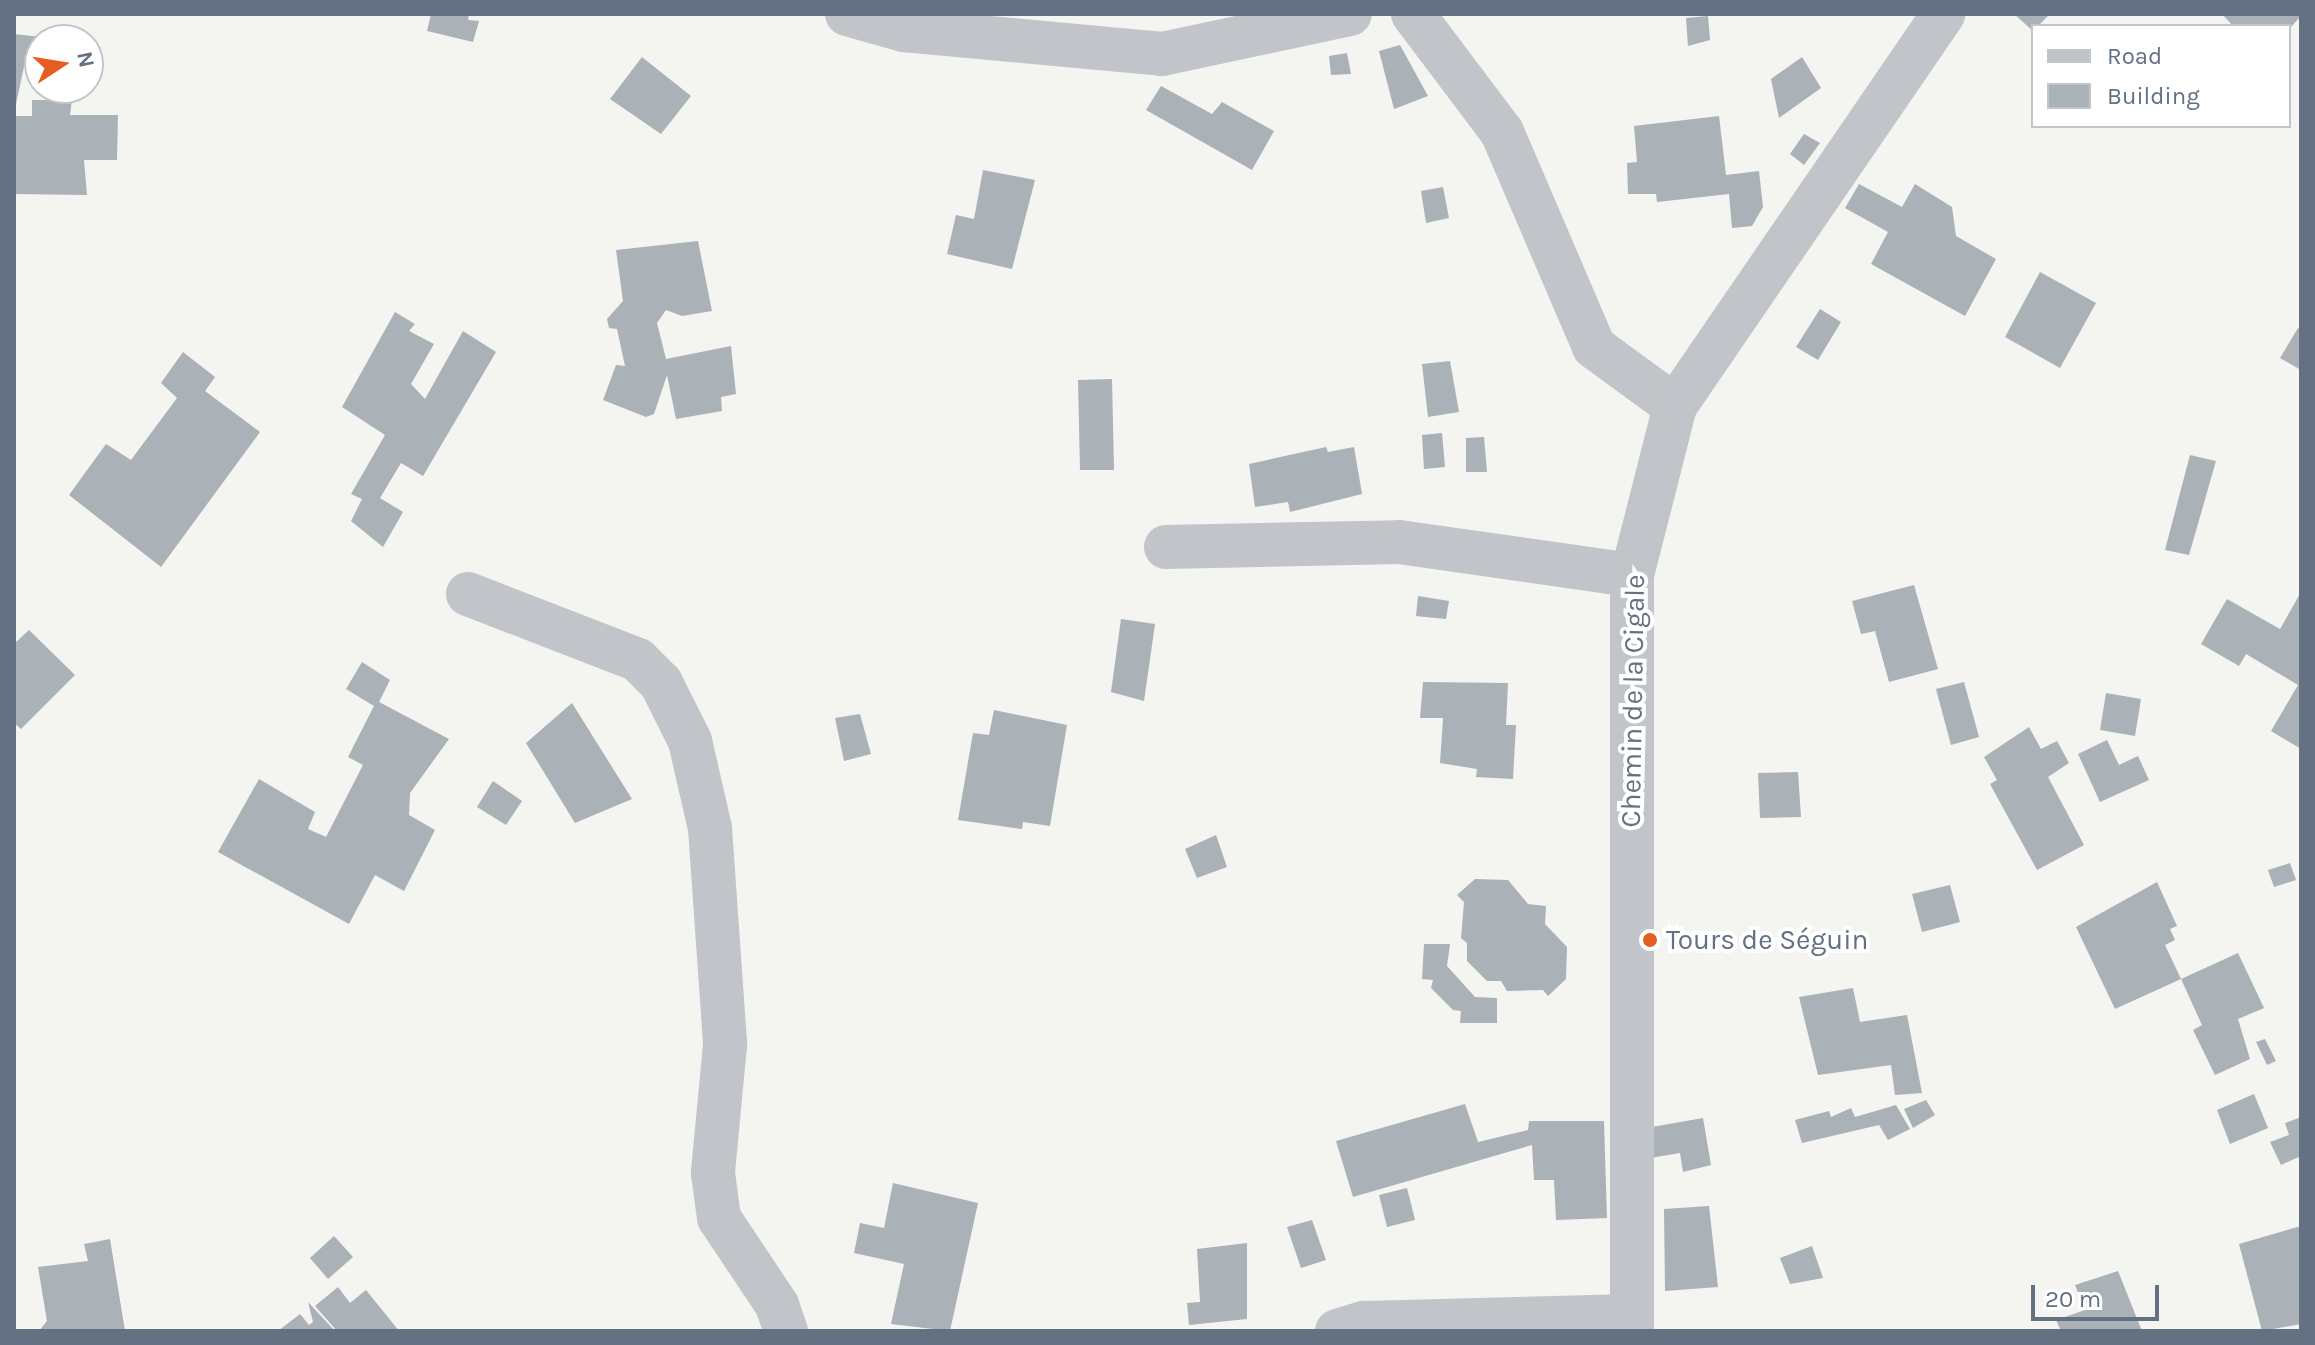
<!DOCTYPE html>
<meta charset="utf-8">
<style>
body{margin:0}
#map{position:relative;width:2315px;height:1345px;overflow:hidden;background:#f4f4f0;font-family:Karla,sans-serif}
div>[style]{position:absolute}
.building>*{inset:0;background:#aab1b7}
.minor>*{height:44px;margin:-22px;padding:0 22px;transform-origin:22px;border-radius:22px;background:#c1c4c8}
.dots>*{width:22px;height:22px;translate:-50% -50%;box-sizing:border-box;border:4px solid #fff;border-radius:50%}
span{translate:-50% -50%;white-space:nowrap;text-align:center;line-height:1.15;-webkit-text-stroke:8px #fff;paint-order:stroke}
.street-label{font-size:28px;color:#637182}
.poi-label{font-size:28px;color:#637182}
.left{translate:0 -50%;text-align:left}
.frame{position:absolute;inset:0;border:16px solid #637182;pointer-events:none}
.legend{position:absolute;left:2031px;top:24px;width:260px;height:104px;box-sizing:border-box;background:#fff;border:2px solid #c1c6cd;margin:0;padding:10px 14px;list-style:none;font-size:24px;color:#637182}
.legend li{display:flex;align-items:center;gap:16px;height:40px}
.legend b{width:40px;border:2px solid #c1c6cd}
.north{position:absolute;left:24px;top:24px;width:80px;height:80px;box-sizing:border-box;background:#fff;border:2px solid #c1c6cd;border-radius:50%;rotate:78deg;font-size:22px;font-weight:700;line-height:32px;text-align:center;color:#637182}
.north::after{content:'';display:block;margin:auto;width:28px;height:36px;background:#e56020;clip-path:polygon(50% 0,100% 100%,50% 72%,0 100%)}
.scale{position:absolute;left:2031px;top:1285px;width:128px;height:36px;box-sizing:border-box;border:4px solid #637182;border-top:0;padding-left:10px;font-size:24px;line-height:28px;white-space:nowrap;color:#637182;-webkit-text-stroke:6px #fff;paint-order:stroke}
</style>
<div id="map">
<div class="building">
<i style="clip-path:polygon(431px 14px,469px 14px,468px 20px,479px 21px,473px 42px,427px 31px)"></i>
<i style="clip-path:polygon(2014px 14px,2050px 14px,2033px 31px)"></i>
<i style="clip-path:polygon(2222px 14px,2301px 14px,2301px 16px,2289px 29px,2233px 26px)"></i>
<i style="clip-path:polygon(1708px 16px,1710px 40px,1688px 46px,1686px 18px)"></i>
<i style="clip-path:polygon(14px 34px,41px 37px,37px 64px,25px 62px,15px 109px)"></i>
<i style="clip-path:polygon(1400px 45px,1428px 96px,1394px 109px,1379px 51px)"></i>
<i style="clip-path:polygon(1347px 53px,1351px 74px,1331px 75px,1329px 56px)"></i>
<i style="clip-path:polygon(642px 57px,691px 96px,661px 134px,610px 99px)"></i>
<i style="clip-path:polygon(1802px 57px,1821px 88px,1779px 118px,1771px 79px)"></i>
<i style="clip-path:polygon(1161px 86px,1212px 114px,1222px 102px,1274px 131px,1252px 170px,1146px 110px)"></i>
<i style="clip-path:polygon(32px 100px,72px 100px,70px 115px,118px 115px,117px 160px,84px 160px,87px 195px,14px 194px,14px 116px,32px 116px)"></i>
<i style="clip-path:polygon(1719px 116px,1726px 175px,1759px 171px,1763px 207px,1752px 226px,1732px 228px,1729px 194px,1657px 202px,1656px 194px,1628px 194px,1627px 163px,1637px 162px,1634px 126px)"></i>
<i style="clip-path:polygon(1804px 134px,1820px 143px,1804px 165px,1790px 154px)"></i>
<i style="clip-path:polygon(983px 170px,1035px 180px,1012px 269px,947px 254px,956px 215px,974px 219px)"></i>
<i style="clip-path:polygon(1859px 184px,1902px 207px,1915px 184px,1952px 207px,1956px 236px,1996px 259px,1965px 316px,1871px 264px,1888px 232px,1845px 208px)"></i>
<i style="clip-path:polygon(1443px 187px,1449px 218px,1426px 223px,1421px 191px)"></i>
<i style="clip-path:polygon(698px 241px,712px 311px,682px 316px,666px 310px,657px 323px,666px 359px,731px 346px,736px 394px,721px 397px,722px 411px,676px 419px,667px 375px,654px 414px,646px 417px,603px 400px,616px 365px,625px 366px,617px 329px,609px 328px,607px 319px,623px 301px,616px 250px)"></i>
<i style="clip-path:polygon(2040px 272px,2096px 303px,2060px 368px,2005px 337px)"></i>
<i style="clip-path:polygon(1820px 309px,1841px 322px,1818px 360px,1796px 347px)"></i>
<i style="clip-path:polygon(395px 312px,415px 324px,409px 331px,434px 344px,411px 384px,425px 399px,463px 331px,496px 352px,423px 476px,401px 463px,380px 498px,403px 512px,383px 547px,351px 521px,362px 499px,351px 494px,385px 435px,342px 407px)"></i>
<i style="clip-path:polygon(2298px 328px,2301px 330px,2301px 370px,2280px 358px)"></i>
<i style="clip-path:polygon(183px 352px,215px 377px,205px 391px,260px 432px,161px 567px,69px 495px,106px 444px,131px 460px,177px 398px,161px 383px)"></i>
<i style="clip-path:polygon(1450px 361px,1459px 412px,1428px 417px,1422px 364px)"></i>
<i style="clip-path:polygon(1112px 379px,1114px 470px,1080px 470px,1078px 380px)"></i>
<i style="clip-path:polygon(1442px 433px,1445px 467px,1424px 469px,1422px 435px)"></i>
<i style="clip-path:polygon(1484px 437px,1487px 472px,1466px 472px,1466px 438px)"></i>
<i style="clip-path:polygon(1326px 447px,1328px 452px,1354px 447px,1362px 494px,1290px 512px,1288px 502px,1255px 507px,1249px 464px)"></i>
<i style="clip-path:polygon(2190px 455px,2216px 461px,2189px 555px,2165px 550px)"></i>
<i style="clip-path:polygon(1914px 585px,1938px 669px,1889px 682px,1875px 631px,1861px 634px,1852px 601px)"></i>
<i style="clip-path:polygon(2301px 592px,2301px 749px,2271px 731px,2298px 685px,2246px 654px,2239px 666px,2201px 644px,2227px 599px,2280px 629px)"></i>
<i style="clip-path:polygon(1418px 596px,1449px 601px,1446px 619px,1416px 616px)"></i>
<i style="clip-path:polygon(1121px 619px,1155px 624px,1144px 701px,1111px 692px)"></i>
<i style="clip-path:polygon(29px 630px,75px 675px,21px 729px,14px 723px,14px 644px)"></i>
<i style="clip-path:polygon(362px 662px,390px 680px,379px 702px,449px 739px,410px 793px,409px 815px,435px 830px,404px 891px,375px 875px,349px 924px,218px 852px,259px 779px,315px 812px,308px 829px,326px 837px,363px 765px,348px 757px,374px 706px,346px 689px)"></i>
<i style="clip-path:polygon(1423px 682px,1508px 683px,1506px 725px,1516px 725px,1513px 779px,1476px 777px,1477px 769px,1440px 763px,1443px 718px,1420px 718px)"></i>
<i style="clip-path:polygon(1964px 682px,1979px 737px,1951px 745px,1936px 689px)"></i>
<i style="clip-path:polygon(2106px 693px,2141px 699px,2135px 736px,2100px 730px)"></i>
<i style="clip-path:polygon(572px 703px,632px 799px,575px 823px,526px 743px)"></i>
<i style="clip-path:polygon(994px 710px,1067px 725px,1050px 826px,1023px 822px,1022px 829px,958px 820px,973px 733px,989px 735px)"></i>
<i style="clip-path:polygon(860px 714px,871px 754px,844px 761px,835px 718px)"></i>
<i style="clip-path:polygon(2029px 727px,2041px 749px,2057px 741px,2069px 763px,2048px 777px,2084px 845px,2037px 870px,1990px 784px,1997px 780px,1984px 757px)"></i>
<i style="clip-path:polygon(2107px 740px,2119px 765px,2138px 756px,2149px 780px,2100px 802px,2078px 754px)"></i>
<i style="clip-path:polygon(1798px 772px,1801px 817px,1760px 818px,1758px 773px)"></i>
<i style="clip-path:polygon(493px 781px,522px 801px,506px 825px,477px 807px)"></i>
<i style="clip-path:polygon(1216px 835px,1227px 867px,1197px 878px,1185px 849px)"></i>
<i style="clip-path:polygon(2290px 863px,2296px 880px,2274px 887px,2268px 870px)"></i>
<i style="clip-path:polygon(1475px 879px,1508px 880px,1528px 904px,1546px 906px,1545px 924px,1567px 947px,1566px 979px,1548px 996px,1543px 990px,1507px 991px,1501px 981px,1487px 981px,1467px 961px,1467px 943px,1461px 938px,1464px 902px,1457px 895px)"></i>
<i style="clip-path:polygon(2157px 882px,2177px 926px,2170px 929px,2175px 940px,2165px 945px,2181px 979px,2115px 1009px,2076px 927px)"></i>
<i style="clip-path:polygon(1950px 885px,1960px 922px,1922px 932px,1912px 894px)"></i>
<i style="clip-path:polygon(1424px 944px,1450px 944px,1447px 966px,1475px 997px,1497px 998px,1497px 1023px,1460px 1023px,1461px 1011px,1453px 1010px,1431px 988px,1433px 980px,1422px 979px)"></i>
<i style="clip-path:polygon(2238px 953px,2264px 1008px,2238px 1019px,2250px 1059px,2215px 1075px,2193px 1030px,2202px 1025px,2181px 979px)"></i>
<i style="clip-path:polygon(1853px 988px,1860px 1022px,1907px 1015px,1922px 1093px,1895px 1095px,1891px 1065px,1818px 1075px,1799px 997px)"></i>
<i style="clip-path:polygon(2265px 1039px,2276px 1061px,2267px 1065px,2256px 1042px)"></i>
<i style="clip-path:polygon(2254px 1094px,2268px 1128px,2230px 1144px,2217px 1110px)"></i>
<i style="clip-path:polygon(1926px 1100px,1935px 1115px,1913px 1128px,1904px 1109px)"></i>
<i style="clip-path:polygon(1465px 1104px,1478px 1142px,1528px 1130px,1529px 1121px,1604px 1121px,1607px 1218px,1556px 1220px,1554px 1180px,1534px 1180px,1532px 1145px,1353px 1197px,1336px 1141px)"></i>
<i style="clip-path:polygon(1896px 1105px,1910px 1129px,1888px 1140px,1879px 1125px,1802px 1143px,1795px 1120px,1829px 1111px,1831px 1117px,1851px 1108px,1855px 1117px)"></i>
<i style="clip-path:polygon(2301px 1117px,2301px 1156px,2281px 1165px,2270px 1142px,2289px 1135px,2285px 1123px)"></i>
<i style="clip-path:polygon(1703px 1118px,1711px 1165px,1683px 1172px,1680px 1153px,1638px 1160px,1635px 1130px)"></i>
<i style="clip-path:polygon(893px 1183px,978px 1203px,950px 1331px,891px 1324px,904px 1264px,854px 1253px,860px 1223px,884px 1228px)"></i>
<i style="clip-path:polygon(1407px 1188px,1415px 1220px,1387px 1227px,1379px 1195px)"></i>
<i style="clip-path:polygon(1709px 1206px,1718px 1287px,1665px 1291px,1664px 1209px)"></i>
<i style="clip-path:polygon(1312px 1220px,1326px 1260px,1301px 1268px,1287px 1227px)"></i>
<i style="clip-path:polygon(2301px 1226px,2301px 1324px,2262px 1331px,2239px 1244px)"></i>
<i style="clip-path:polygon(334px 1236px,353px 1257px,328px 1279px,310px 1258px)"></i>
<i style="clip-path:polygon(110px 1239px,125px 1331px,39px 1331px,47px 1321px,38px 1267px,88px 1261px,84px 1244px)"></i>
<i style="clip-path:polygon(1247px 1243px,1247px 1319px,1189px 1325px,1187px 1303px,1200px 1302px,1197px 1249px)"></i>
<i style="clip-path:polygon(1812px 1246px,1823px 1278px,1790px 1284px,1780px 1258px)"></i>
<i style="clip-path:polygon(2118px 1271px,2142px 1331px,2061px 1331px,2056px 1320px,2085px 1310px,2075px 1285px)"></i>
<i style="clip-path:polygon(338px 1287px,350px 1303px,366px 1290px,399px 1331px,337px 1331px,315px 1306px)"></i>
<i style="clip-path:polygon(308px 1302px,335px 1331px,278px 1331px,300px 1314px,309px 1325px,313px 1322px)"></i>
</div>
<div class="minor">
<i style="left:847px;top:14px;width:59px;rotate:15.7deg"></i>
<i style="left:904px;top:30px;width:259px;rotate:5.3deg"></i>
<i style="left:1162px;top:54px;width:192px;rotate:-12deg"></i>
<i style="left:1413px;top:14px;width:148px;rotate:53deg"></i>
<i style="left:1502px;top:132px;width:234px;rotate:66.8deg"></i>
<i style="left:1594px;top:347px;width:100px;rotate:36.1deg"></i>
<i style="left:1166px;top:547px;width:233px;rotate:-1.2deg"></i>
<i style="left:1399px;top:542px;width:235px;rotate:8.1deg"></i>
<i style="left:468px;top:594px;width:182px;rotate:21.2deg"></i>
<i style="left:638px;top:660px;width:33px;rotate:45deg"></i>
<i style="left:661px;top:683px;width:65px;rotate:63.4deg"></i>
<i style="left:690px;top:741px;width:89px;rotate:77.1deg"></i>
<i style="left:710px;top:828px;width:218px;rotate:86deg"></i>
<i style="left:725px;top:1045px;width:129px;rotate:95.4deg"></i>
<i style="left:713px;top:1173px;width:45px;rotate:82.4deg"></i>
<i style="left:719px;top:1218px;width:105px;rotate:56.3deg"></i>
<i style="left:777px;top:1305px;width:28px;rotate:71deg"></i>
<i style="left:1337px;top:1331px;width:28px;rotate:-17deg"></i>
<i style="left:1364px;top:1323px;width:267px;rotate:-1.5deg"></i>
<i style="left:1632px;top:1331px;width:756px;rotate:-90deg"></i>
<i style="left:1632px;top:575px;width:174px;rotate:-75.7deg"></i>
<i style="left:1675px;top:406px;width:475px;rotate:-55.6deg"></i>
</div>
<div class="dots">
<i style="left:1650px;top:940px;background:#e56020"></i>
</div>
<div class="street-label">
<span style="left:1633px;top:701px;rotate:-89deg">Chemin de la Cigale</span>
</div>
<div class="poi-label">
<span class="left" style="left:1666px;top:940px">Tours de Séguin</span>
</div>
<div class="frame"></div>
<ul class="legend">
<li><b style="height:10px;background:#c1c4c8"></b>Road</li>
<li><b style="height:22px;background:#aab1b7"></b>Building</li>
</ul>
<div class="north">N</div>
<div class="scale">20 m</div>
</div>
